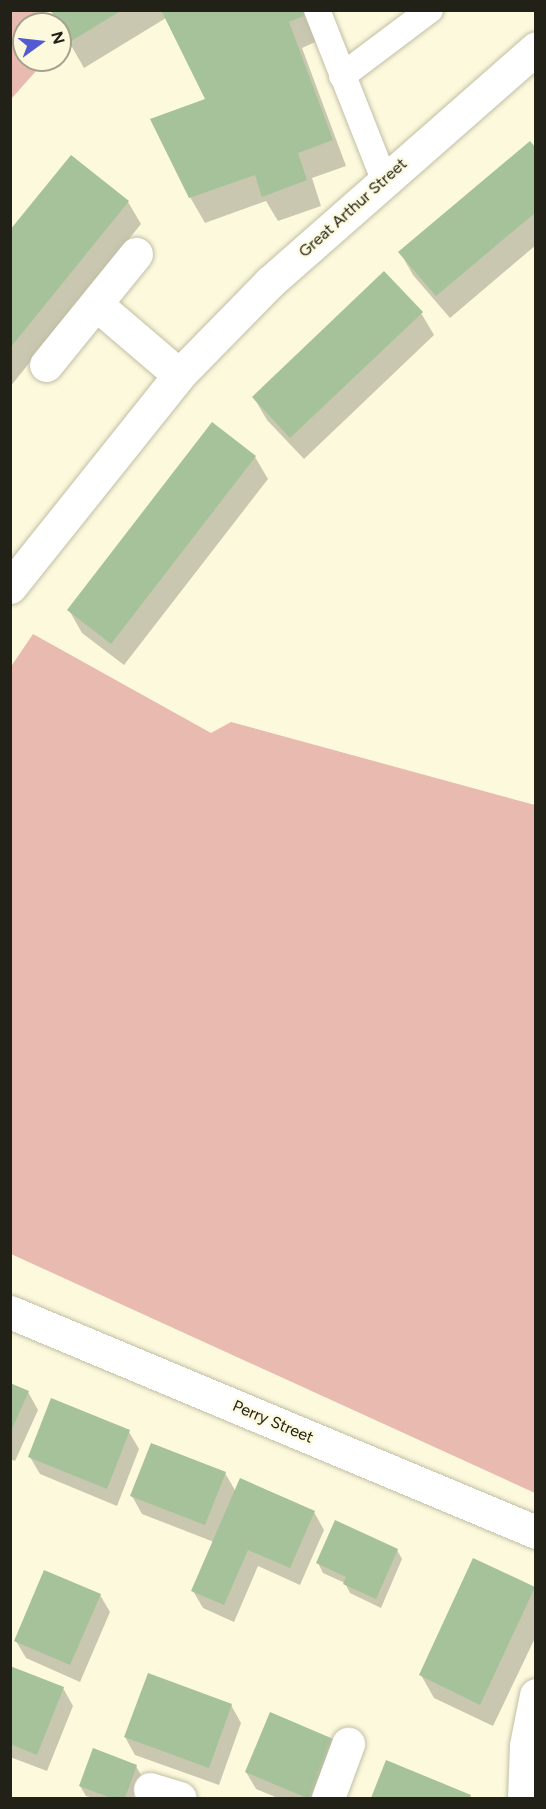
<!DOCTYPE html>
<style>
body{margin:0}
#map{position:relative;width:546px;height:1809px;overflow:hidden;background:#fcf9dd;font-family:Figtree,sans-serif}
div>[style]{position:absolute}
.green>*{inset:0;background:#e9baaf}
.shadow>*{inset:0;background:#0003}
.building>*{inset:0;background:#a5c29a}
.roads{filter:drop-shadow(0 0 2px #c1bea4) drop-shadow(0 0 2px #c1bea4)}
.lane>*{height:26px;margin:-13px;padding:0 13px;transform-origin:13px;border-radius:13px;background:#fff}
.street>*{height:33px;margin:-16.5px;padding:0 16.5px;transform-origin:16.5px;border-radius:16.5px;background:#fff}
span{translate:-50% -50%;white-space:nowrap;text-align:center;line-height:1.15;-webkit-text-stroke:4.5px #fcf9dd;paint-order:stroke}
.street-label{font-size:16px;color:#222117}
.frame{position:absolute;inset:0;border:12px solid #222117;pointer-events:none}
.north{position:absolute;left:12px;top:12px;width:60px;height:60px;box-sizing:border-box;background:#fcf9dd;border:2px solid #a5a38e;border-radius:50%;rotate:75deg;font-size:16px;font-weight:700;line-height:24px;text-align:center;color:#222117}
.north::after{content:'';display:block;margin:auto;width:21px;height:27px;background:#545ad1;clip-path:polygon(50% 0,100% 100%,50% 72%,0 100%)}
</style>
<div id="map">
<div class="green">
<i style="clip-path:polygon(11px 10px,37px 11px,44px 24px,24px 24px,24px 60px,46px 60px,11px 99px)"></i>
<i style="clip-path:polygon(33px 634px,211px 733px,231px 722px,535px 805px,535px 1493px,11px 1254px,10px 668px)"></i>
</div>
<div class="shadow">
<i style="clip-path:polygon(51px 10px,315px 10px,324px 38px,302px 48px,346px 166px,312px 178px,321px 206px,278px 221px,266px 201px,205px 223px,190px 197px,207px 100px,166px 18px,84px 68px)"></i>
<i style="clip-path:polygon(536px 150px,536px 245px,450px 318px,413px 275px,400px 252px)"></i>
<i style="clip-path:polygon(128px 202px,141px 224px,10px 387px,10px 232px)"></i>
<i style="clip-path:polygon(421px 313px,434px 335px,304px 459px,267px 420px,254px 398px)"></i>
<i style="clip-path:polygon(255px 457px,268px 479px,124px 665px,82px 633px,69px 610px)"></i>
<i style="clip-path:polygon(10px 1385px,28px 1392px,38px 1410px,15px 1461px,10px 1459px)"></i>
<i style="clip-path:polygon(52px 1400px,129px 1432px,139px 1449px,117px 1506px,40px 1474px,30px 1457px)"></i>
<i style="clip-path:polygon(225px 1473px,236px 1492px,314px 1512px,324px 1530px,300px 1585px,258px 1566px,234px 1622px,203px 1608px,193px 1591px,214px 1542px,142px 1514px,132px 1496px)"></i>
<i style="clip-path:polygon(397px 1550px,402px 1559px,381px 1608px,350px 1593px,345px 1583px,323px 1573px,318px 1563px)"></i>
<i style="clip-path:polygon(534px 1588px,536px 1636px,493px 1726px,434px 1698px,421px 1675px)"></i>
<i style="clip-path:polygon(100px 1595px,110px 1612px,80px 1682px,26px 1658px,16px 1641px)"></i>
<i style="clip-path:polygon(10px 1667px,63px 1688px,73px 1706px,47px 1771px,10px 1757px)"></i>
<i style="clip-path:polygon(231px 1705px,241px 1723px,219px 1785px,135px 1755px,125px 1737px)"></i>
<i style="clip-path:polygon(387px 1762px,470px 1796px,472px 1798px,373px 1798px)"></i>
<i style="clip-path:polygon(136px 1766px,141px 1775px,133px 1798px,94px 1798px,86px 1796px,80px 1786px)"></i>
<i style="clip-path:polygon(246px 1772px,331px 1798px,278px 1798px,256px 1789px)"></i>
</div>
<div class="building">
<i style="clip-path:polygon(50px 10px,122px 10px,68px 43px,60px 24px)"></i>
<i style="clip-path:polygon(161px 10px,310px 10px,311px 13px,289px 22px,333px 140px,298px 153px,307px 180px,262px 197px,255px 175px,189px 198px,150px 119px,205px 99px)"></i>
<i style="clip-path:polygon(530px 141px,536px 148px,536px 212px,436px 296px,398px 252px)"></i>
<i style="clip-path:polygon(71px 155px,129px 201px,10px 348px,10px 230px)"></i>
<i style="clip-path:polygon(384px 271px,423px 312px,290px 438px,252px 397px)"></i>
<i style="clip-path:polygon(212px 422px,256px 456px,111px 644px,67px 610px)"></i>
<i style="clip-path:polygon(10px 1383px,29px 1391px,10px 1433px)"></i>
<i style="clip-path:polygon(51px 1398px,130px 1430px,107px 1489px,28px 1457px)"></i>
<i style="clip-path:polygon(151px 1443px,226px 1472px,205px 1525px,130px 1496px)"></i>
<i style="clip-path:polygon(240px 1478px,315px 1511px,290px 1568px,248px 1550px,224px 1605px,191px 1591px)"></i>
<i style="clip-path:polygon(335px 1520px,398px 1549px,376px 1599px,343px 1584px,346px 1577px,316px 1563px)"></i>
<i style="clip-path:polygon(473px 1558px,535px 1587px,480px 1705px,419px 1675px)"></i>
<i style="clip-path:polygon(44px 1570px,101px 1594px,70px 1665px,14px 1641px)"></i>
<i style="clip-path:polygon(10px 1666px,64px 1687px,37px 1755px,10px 1744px)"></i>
<i style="clip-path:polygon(148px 1673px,232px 1704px,209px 1768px,124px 1737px)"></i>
<i style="clip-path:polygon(270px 1712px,338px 1741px,314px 1798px,307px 1798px,245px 1772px)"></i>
<i style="clip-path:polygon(93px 1748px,137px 1765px,125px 1798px,111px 1798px,79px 1786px)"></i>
<i style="clip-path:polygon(386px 1760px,471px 1795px,470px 1798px,371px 1798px)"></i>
</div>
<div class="roads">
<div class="lane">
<i style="left:317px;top:10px;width:182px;rotate:68.4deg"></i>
<i style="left:342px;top:76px;width:110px;rotate:-36.9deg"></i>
</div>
<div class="street">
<i style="left:96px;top:304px;width:109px;rotate:40.5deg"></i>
<i style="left:46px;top:365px;width:143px;rotate:-51deg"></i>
<i style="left:10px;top:587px;width:271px;rotate:-51.4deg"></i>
<i style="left:179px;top:375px;width:130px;rotate:-45.6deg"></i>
<i style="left:270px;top:282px;width:354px;rotate:-41.3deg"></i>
<i style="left:10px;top:1312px;width:570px;rotate:22.7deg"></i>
<i style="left:150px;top:1789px;width:31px;rotate:17deg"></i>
<i style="left:328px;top:1798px;width:58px;rotate:-69.7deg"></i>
<i style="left:524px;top:1798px;width:53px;rotate:-87.8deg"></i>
<i style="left:526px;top:1745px;width:51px;rotate:-78.7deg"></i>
</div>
</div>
<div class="street-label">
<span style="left:353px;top:208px;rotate:-42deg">Great Arthur Street</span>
<span style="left:273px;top:1422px;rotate:23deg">Perry Street</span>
</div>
<div class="frame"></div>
<div class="north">N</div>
</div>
